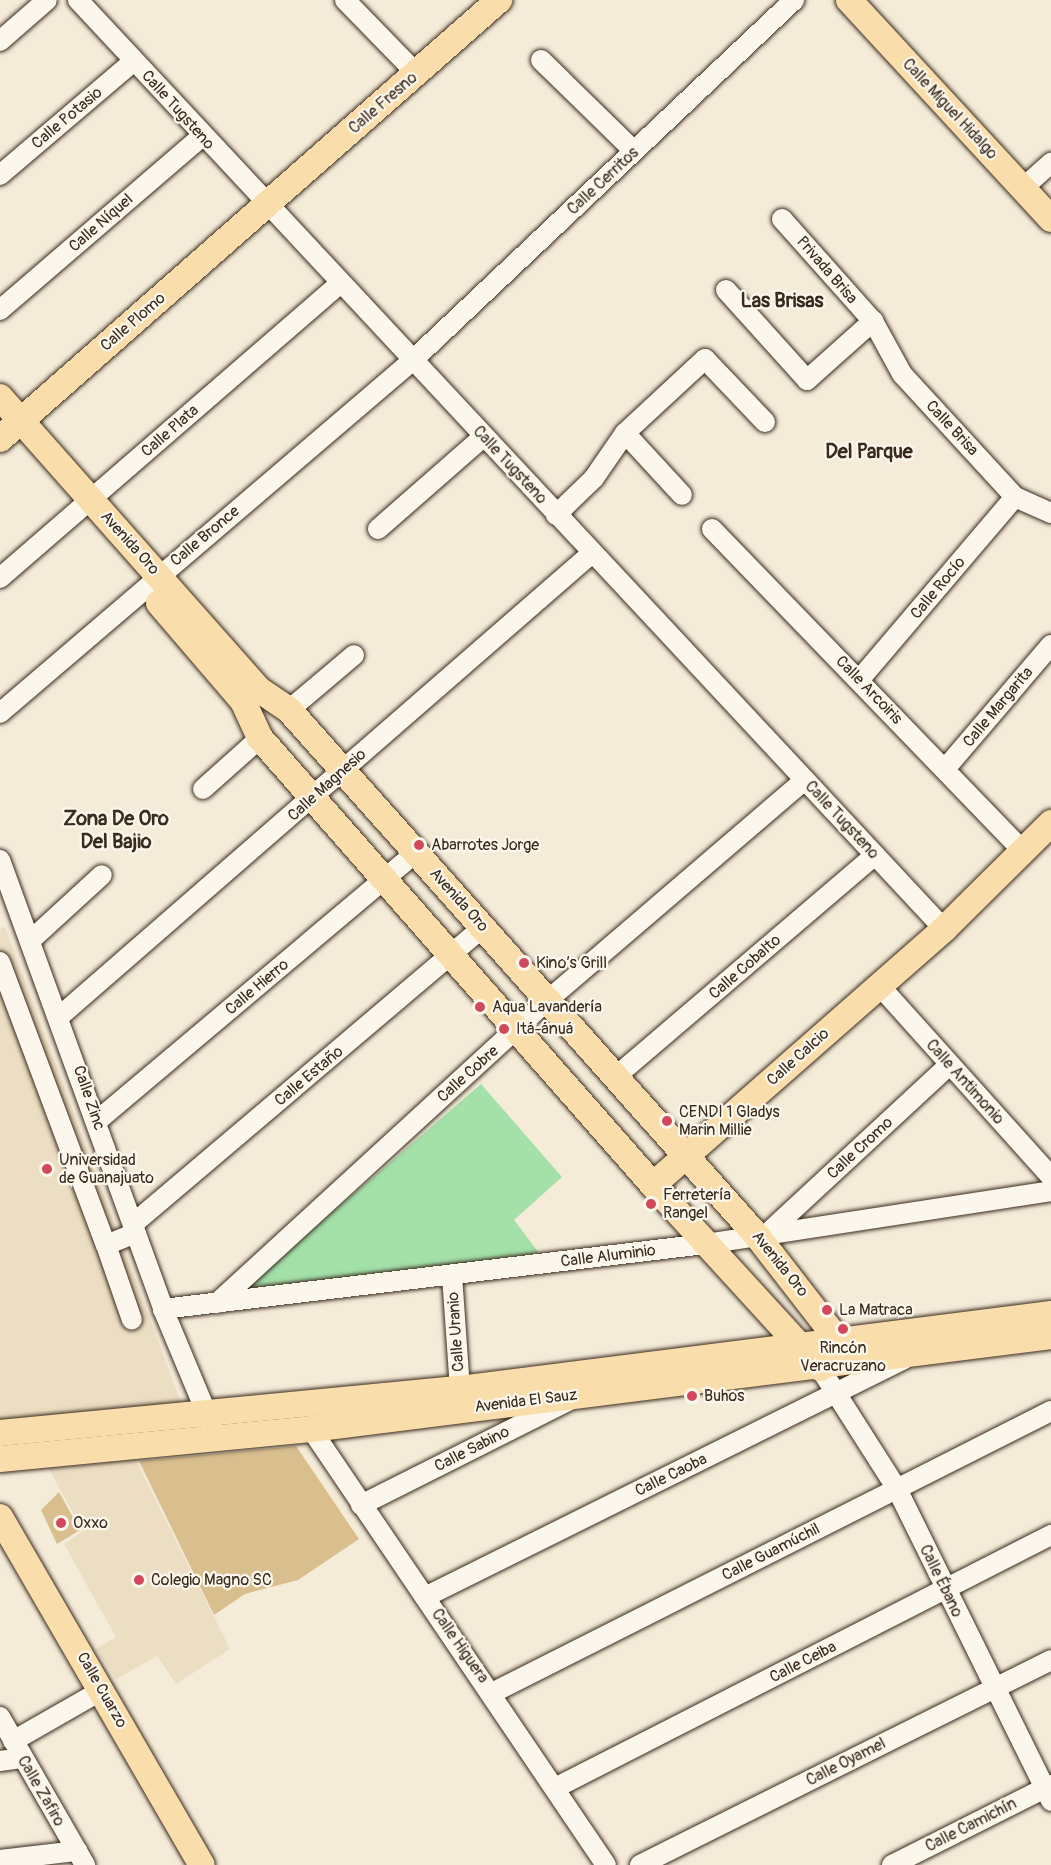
<!DOCTYPE html>
<meta charset="utf-8">
<style>
body{margin:0}
#map{position:relative;width:1051px;height:1865px;overflow:hidden;background:#f4ecd9;font-family:Pangolin,sans-serif}
div>[style]{position:absolute}
.built>*{inset:0;background:#ecdec2}
.green>*{inset:0;background:#a3e1a9}
.building>*{inset:0;background:#d9be8e}
.roads{filter:drop-shadow(0 0 2px #3b2a1e) drop-shadow(0 0 2px #3b2a1e)}
.minor>*{height:20px;margin:-10px;padding:0 10px;transform-origin:10px;border-radius:10px;background:#fbf7ec}
.major>*{height:26px;margin:-13px;padding:0 13px;transform-origin:13px;border-radius:13px;background:#f9deab}
.dots>*{width:16px;height:16px;translate:-50% -50%;box-sizing:border-box;border:3px solid #fbf7ec;border-radius:50%}
span{translate:-50% -50%;white-space:nowrap;text-align:center;line-height:1.15;-webkit-text-stroke:4.5px #fbf7ec;paint-order:stroke}
.street-label{font-size:16px;color:#3b2a1e}
.poi-label{font-size:16px;color:#3b2a1e}
.left{translate:0 -50%;text-align:left}
.quarter-label{font-size:20px;color:#3b2a1e;font-weight:700}
</style>
<div id="map">
<div class="built">
<i style="clip-path:polygon(5px 927px,183px 1408px,0 1425px,0 929px)"></i>
<i style="clip-path:polygon(136px 1460px,230px 1649px,176px 1684px,157px 1656px,116px 1679px,96px 1649px,116px 1637px,64px 1544px,83px 1531px,49px 1469px)"></i>
</div>
<div class="green">
<i style="clip-path:polygon(481px 1084px,562px 1177px,514px 1220px,539px 1253px,232px 1299px)"></i>
</div>
<div class="building">
<i style="clip-path:polygon(296px 1446px,359px 1539px,298px 1580px,245px 1594px,214px 1615px,139px 1461px)"></i>
<i style="clip-path:polygon(59px 1492px,80px 1530px,57px 1544px,41px 1510px)"></i>
</div>
<div class="roads">
<div class="minor">
<i style="left:78px;top:0;width:1270px;rotate:47.01deg"></i>
<i style="left:345px;top:0;width:102px;rotate:45.8deg"></i>
<i style="left:0;top:41px;width:62px;rotate:-41.1deg"></i>
<i style="left:541px;top:60px;width:130px;rotate:44.4deg"></i>
<i style="left:0;top:175px;width:176px;rotate:-40.4deg"></i>
<i style="left:1023px;top:188px;width:38px;rotate:-42deg"></i>
<i style="left:782px;top:219px;width:137px;rotate:48.3deg"></i>
<i style="left:873px;top:321px;width:60px;rotate:61.3deg"></i>
<i style="left:902px;top:374px;width:167px;rotate:47.4deg"></i>
<i style="left:1015px;top:497px;width:39px;rotate:24deg"></i>
<i style="left:726px;top:290px;width:121px;rotate:48deg"></i>
<i style="left:807px;top:380px;width:89px;rotate:-41.8deg"></i>
<i style="left:0;top:310px;width:267px;rotate:-40.7deg"></i>
<i style="left:625px;top:433px;width:84px;rotate:47.4deg"></i>
<i style="left:556px;top:515px;width:53px;rotate:-44.2deg"></i>
<i style="left:594px;top:478px;width:55px;rotate:-55.4deg"></i>
<i style="left:625px;top:433px;width:109px;rotate:-42.8deg"></i>
<i style="left:705px;top:359px;width:87px;rotate:46.4deg"></i>
<i style="left:378px;top:529px;width:140px;rotate:-41.2deg"></i>
<i style="left:712px;top:529px;width:450px;rotate:46deg"></i>
<i style="left:0;top:578px;width:449px;rotate:-40.9deg"></i>
<i style="left:860px;top:679px;width:239px;rotate:-49.6deg"></i>
<i style="left:289px;top:710px;width:85px;rotate:-40.2deg"></i>
<i style="left:0;top:713px;width:542px;rotate:-40.51deg"></i>
<i style="left:412px;top:361px;width:526px;rotate:-43.38deg"></i>
<i style="left:945px;top:769px;width:163px;rotate:-49.5deg"></i>
<i style="left:203px;top:789px;width:76px;rotate:-41.8deg"></i>
<i style="left:0;top:860px;width:478px;rotate:70deg"></i>
<i style="left:163px;top:1309px;width:125px;rotate:67.3deg"></i>
<i style="left:31px;top:940px;width:96px;rotate:-42.5deg"></i>
<i style="left:0;top:962px;width:302px;rotate:69.5deg"></i>
<i style="left:106px;top:1245px;width:32px;rotate:-22deg"></i>
<i style="left:879px;top:985px;width:258px;rotate:48.1deg"></i>
<i style="left:60px;top:1016px;width:705px;rotate:-41.03deg"></i>
<i style="left:614px;top:1078px;width:343px;rotate:-40.5deg"></i>
<i style="left:97px;top:1121px;width:417px;rotate:-40.1deg"></i>
<i style="left:133px;top:1224px;width:459px;rotate:-40.3deg"></i>
<i style="left:770px;top:1231px;width:244px;rotate:-42.8deg"></i>
<i style="left:106px;top:1245px;width:79px;rotate:70.9deg"></i>
<i style="left:452px;top:1275px;width:114px;rotate:86deg"></i>
<i style="left:217px;top:1303px;width:449px;rotate:-42.5deg"></i>
<i style="left:548px;top:1000px;width:338px;rotate:-40.6deg"></i>
<i style="left:163px;top:1309px;width:546px;rotate:-6.84deg"></i>
<i style="left:705px;top:1244px;width:350px;rotate:-8.7deg"></i>
<i style="left:820px;top:1368px;width:143px;rotate:57.5deg"></i>
<i style="left:897px;top:1489px;width:348px;rotate:63.7deg"></i>
<i style="left:311px;top:1429px;width:526px;rotate:55.92deg"></i>
<i style="left:361px;top:1505px;width:232px;rotate:-26.7deg"></i>
<i style="left:425px;top:1597px;width:535px;rotate:-26.42deg"></i>
<i style="left:492px;top:1693px;width:626px;rotate:-26.77deg"></i>
<i style="left:0;top:1717px;width:171px;rotate:60.1deg"></i>
<i style="left:13px;top:1741px;width:103px;rotate:-29.8deg"></i>
<i style="left:0;top:1761px;width:21px;rotate:-8deg"></i>
<i style="left:555px;top:1788px;width:557px;rotate:-27.03deg"></i>
<i style="left:0;top:1860px;width:78px;rotate:-6.7deg"></i>
<i style="left:640px;top:1865px;width:459px;rotate:-26.5deg"></i>
<i style="left:892px;top:1865px;width:178px;rotate:-26.7deg"></i>
</div>
<div class="major">
<i style="left:849px;top:0;width:298px;rotate:47.3deg"></i>
<i style="left:0;top:397px;width:390px;rotate:48.5deg"></i>
<i style="left:258px;top:689px;width:37px;rotate:34deg"></i>
<i style="left:289px;top:710px;width:705px;rotate:48.33deg"></i>
<i style="left:758px;top:1237px;width:158px;rotate:52.2deg"></i>
<i style="left:0;top:439px;width:665px;rotate:-41.34deg"></i>
<i style="left:159px;top:603px;width:129px;rotate:49.4deg"></i>
<i style="left:243px;top:701px;width:41px;rotate:65.3deg"></i>
<i style="left:260px;top:738px;width:595px;rotate:48.68deg"></i>
<i style="left:653px;top:1185px;width:248px;rotate:47.6deg"></i>
<i style="left:653px;top:1185px;width:388px;rotate:-41.3deg"></i>
<i style="left:944px;top:929px;width:151px;rotate:-44.7deg"></i>
<i style="left:0;top:1433px;width:462px;rotate:-5.5deg"></i>
<i style="left:460px;top:1389px;width:596px;rotate:-7.23deg"></i>
<i style="left:0;top:1459px;width:312px;rotate:-5.5deg"></i>
<i style="left:311px;top:1429px;width:746px;rotate:-7.16deg"></i>
<i style="left:0;top:1517px;width:402px;rotate:59.9deg"></i>
</div>
</div>
<div class="dots">
<i style="left:419px;top:845px;background:#d1495b"></i>
<i style="left:524px;top:963px;background:#d1495b"></i>
<i style="left:480px;top:1007px;background:#d1495b"></i>
<i style="left:504px;top:1029px;background:#d1495b"></i>
<i style="left:667px;top:1121px;background:#d1495b"></i>
<i style="left:47px;top:1169px;background:#d1495b"></i>
<i style="left:651px;top:1204px;background:#d1495b"></i>
<i style="left:827px;top:1310px;background:#d1495b"></i>
<i style="left:843px;top:1329px;background:#d1495b"></i>
<i style="left:692px;top:1396px;background:#d1495b"></i>
<i style="left:61px;top:1523px;background:#d1495b"></i>
<i style="left:139px;top:1580px;background:#d1495b"></i>
</div>
<div class="street-label">
<span style="left:383px;top:103px;rotate:-41deg">Calle Fresno</span>
<span style="left:950px;top:109px;rotate:47deg">Calle Miguel Hidalgo</span>
<span style="left:178px;top:110px;rotate:48deg">Calle Tugsteno</span>
<span style="left:67px;top:118px;rotate:-40deg">Calle Potasio</span>
<span style="left:603px;top:181px;rotate:-43deg">Calle Cerritos</span>
<span style="left:101px;top:223px;rotate:-41deg">Calle Níquel</span>
<span style="left:827px;top:270px;rotate:49deg">Privada Brisa</span>
<span style="left:133px;top:322px;rotate:-41deg">Calle Plomo</span>
<span style="left:952px;top:428px;rotate:47deg">Calle Brisa</span>
<span style="left:170px;top:431px;rotate:-41deg">Calle Plata</span>
<span style="left:510px;top:465px;rotate:47deg">Calle Tugsteno</span>
<span style="left:205px;top:536px;rotate:-40deg">Calle Bronce</span>
<span style="left:130px;top:543px;rotate:48deg">Avenida Oro</span>
<span style="left:938px;top:588px;rotate:-50deg">Calle Rocío</span>
<span style="left:869px;top:690px;rotate:46deg">Calle Arcoiris</span>
<span style="left:998px;top:707px;rotate:-50deg">Calle Margarita</span>
<span style="left:327px;top:785px;rotate:-42deg">Calle Magnesio</span>
<span style="left:842px;top:820px;rotate:47deg">Calle Tugsteno</span>
<span style="left:459px;top:900px;rotate:48deg">Avenida Oro</span>
<span style="left:745px;top:967px;rotate:-41deg">Calle Cobalto</span>
<span style="left:257px;top:987px;rotate:-40deg">Calle Hierro</span>
<span style="left:798px;top:1057px;rotate:-42deg">Calle Calcio</span>
<span style="left:468px;top:1074px;rotate:-42deg">Calle Cobre</span>
<span style="left:309px;top:1076px;rotate:-40deg">Calle Estaño</span>
<span style="left:965px;top:1082px;rotate:48deg">Calle Antimonio</span>
<span style="left:89px;top:1098px;rotate:71deg">Calle Zinc</span>
<span style="left:860px;top:1148px;rotate:-43deg">Calle Cromo</span>
<span style="left:608px;top:1256px;rotate:-7deg">Calle Aluminio</span>
<span style="left:780px;top:1264px;rotate:51deg">Avenida Oro</span>
<span style="left:456px;top:1332px;rotate:-94deg">Calle Uranio</span>
<span style="left:526px;top:1401px;rotate:-7deg">Avenida El Sauz</span>
<span style="left:472px;top:1449px;rotate:-27deg">Calle Sabino</span>
<span style="left:671px;top:1475px;rotate:-26deg">Calle Caoba</span>
<span style="left:771px;top:1552px;rotate:-27deg">Calle Guamúchil</span>
<span style="left:941px;top:1581px;rotate:64deg">Calle Ébano</span>
<span style="left:460px;top:1646px;rotate:55deg">Calle Higuera</span>
<span style="left:803px;top:1662px;rotate:-27deg">Calle Ceiba</span>
<span style="left:102px;top:1690px;rotate:60deg">Calle Cuarzo</span>
<span style="left:846px;top:1762px;rotate:-27deg">Calle Oyamel</span>
<span style="left:41px;top:1791px;rotate:60deg">Calle Zafiro</span>
<span style="left:971px;top:1825px;rotate:-27deg">Calle Camichín</span>
</div>
<div class="poi-label">
<span class="left" style="left:431px;top:845px">Abarrotes Jorge</span>
<span class="left" style="left:536px;top:963px">Kino’s Grill</span>
<span class="left" style="left:492px;top:1007px">Aqua Lavandería</span>
<span class="left" style="left:516px;top:1029px">Itá-ánuá</span>
<span class="left" style="left:679px;top:1121px">CENDI 1 Gladys<br>Marin Millie</span>
<span class="left" style="left:59px;top:1169px">Universidad<br>de Guanajuato</span>
<span class="left" style="left:663px;top:1204px">Ferretería<br>Rangel</span>
<span class="left" style="left:839px;top:1310px">La Matraca</span>
<span style="left:843px;top:1357px">Rincón<br>Veracruzano</span>
<span class="left" style="left:704px;top:1396px">Buhos</span>
<span class="left" style="left:73px;top:1523px">Oxxo</span>
<span class="left" style="left:151px;top:1580px">Colegio Magno SC</span>
</div>
<div class="quarter-label">
<span style="left:782px;top:300px">Las Brisas</span>
<span style="left:869px;top:451px">Del Parque</span>
<span style="left:116px;top:830px">Zona De Oro<br>Del Bajio</span>
</div>
</div>
